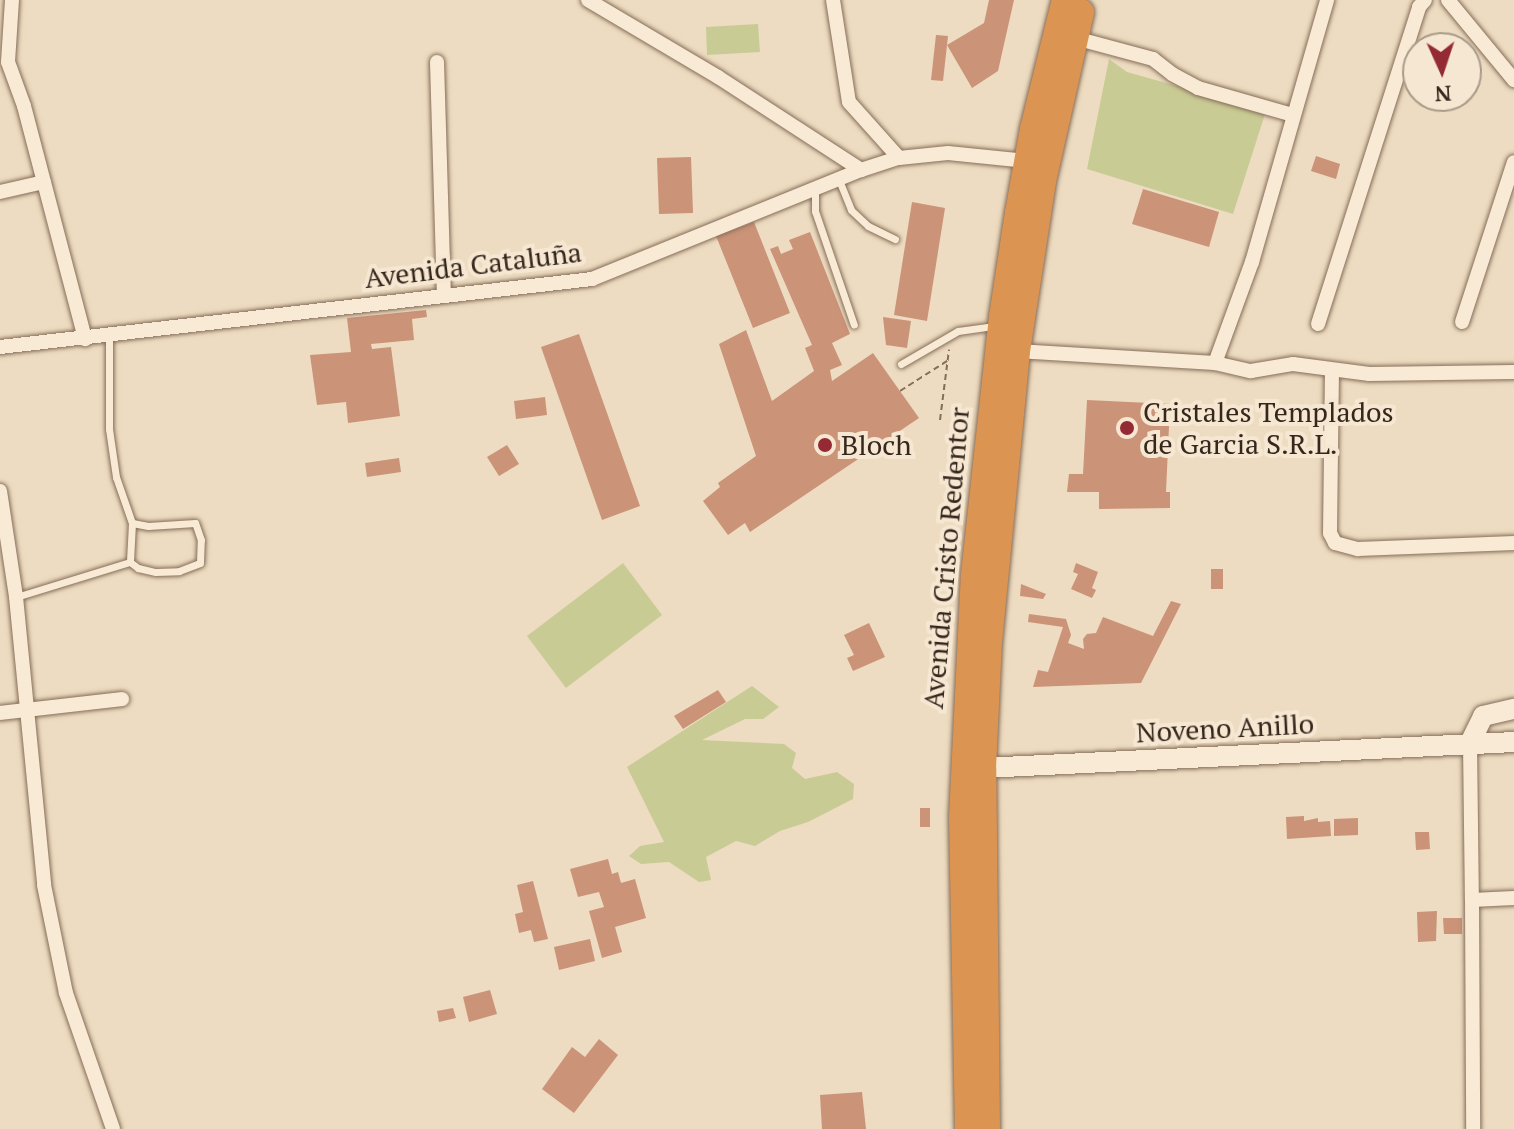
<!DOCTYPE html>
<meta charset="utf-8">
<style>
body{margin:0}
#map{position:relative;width:1514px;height:1129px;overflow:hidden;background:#eddcc1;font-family:"PT Serif",serif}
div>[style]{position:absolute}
.green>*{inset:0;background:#c9cb95}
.building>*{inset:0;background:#cb9378}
.path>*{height:2px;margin-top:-1px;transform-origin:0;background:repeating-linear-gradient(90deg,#866d59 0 6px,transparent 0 10px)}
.roads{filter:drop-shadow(0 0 2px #866d59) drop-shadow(0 0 2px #866d59)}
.lane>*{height:7px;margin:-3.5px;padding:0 3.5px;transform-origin:3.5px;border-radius:3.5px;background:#f8ead4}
.street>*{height:14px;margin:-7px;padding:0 7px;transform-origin:7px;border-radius:7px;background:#f8ead4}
.secondary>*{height:20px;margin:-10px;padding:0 10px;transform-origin:10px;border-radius:10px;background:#f8ead4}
.highway>*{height:26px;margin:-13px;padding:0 13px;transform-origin:13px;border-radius:13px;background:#dc9453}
.dots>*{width:22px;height:22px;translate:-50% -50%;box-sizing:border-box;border:4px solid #f5e7d1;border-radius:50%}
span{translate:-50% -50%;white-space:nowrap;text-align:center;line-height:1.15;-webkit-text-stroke:8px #f5e7d1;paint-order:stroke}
.street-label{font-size:28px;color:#36271d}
.poi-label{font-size:28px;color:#36271d}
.left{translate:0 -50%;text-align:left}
.north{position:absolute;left:1402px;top:32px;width:80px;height:80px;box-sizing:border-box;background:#f5e7d1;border:2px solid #a99a89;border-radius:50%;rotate:177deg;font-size:22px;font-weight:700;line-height:32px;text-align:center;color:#36271d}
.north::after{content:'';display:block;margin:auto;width:28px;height:36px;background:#942a33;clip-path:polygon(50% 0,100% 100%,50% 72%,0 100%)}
</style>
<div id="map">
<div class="green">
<i style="clip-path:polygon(758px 24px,760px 52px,707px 55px,706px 27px)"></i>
<i style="clip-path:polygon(1109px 59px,1127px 72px,1266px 111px,1233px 214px,1087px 169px)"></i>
<i style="clip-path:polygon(623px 563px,662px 615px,566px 688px,527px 636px)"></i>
<i style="clip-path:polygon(752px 686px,779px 707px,763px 719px,745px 719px,702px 740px,784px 744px,796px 753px,792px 768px,805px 779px,837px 772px,854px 784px,853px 799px,808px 822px,780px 831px,755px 846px,736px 841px,706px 857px,711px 880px,699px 882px,669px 862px,641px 864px,629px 856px,640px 846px,664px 842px,627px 767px)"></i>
</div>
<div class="building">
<i style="clip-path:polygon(989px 0,1014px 0,998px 71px,972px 88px,947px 45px,984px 23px)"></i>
<i style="clip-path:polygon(936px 35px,948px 36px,943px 81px,931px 80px)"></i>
<i style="clip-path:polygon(1316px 156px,1340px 164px,1336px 179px,1311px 171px)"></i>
<i style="clip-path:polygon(691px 157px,693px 213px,659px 214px,657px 158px)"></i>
<i style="clip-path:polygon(1143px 189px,1219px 212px,1209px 247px,1132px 224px)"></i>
<i style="clip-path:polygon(912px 202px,945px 208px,927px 321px,894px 315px)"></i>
<i style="clip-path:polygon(754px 222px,790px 313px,753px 328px,716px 236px)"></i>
<i style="clip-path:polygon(810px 232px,850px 334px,832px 343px,842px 365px,830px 370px,832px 381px,873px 353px,919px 418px,750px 532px,745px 523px,728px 535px,703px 501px,720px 487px,718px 483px,756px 456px,719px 344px,746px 330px,772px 401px,814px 371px,805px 348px,812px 345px,770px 249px,778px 246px,781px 254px,793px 249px,789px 240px)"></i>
<i style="clip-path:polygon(426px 310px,427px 317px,412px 319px,414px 340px,371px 344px,372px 349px,391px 347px,400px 416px,348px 423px,346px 402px,317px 405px,310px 355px,351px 352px,347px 318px)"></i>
<i style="clip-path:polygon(883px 317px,911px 321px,907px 348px,886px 345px)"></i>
<i style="clip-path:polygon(579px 334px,640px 506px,602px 520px,541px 347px)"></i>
<i style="clip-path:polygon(545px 397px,547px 415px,516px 419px,514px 401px)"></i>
<i style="clip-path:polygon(1087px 400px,1170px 404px,1166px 492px,1170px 492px,1170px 508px,1099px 509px,1099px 492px,1067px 492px,1069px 474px,1083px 474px)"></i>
<i style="clip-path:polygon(507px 445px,519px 464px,499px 476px,487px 457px)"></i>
<i style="clip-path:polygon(399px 458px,401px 472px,367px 477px,365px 463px)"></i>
<i style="clip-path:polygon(1076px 563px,1098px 572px,1092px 588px,1096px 590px,1092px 598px,1071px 589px,1078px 574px,1073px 572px)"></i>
<i style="clip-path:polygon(1211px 569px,1223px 569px,1223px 589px,1211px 589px)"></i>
<i style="clip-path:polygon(1021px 584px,1046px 594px,1043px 599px,1020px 596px)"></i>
<i style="clip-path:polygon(1171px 601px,1181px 604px,1141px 683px,1033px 687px,1038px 670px,1048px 672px,1063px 627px,1028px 622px,1029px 614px,1066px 619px,1071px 635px,1068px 643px,1084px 649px,1083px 639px,1087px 634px,1096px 633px,1103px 617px,1153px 636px)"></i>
<i style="clip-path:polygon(869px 623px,885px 657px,853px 671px,847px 658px,854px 655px,844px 635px)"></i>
<i style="clip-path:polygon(718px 690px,726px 702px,683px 729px,674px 716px)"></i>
<i style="clip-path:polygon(920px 808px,930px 808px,930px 827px,920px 827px)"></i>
<i style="clip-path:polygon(1304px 816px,1304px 821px,1318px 818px,1318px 822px,1330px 821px,1331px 836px,1287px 839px,1286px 817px)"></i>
<i style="clip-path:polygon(1358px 818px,1358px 835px,1334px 836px,1334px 819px)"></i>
<i style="clip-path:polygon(1415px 832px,1429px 832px,1430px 849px,1416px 850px)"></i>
<i style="clip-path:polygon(608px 859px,612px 874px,618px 872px,621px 883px,635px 879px,646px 918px,615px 927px,622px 952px,602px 958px,589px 911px,604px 907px,599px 892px,578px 897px,570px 869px)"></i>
<i style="clip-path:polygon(533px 881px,548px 939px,534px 942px,531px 930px,519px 933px,515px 914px,523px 912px,517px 885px)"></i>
<i style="clip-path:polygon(1437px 911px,1436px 941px,1418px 942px,1417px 912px)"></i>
<i style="clip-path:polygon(1443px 918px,1462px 918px,1462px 934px,1444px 934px)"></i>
<i style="clip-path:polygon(590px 939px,595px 961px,559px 970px,554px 947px)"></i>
<i style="clip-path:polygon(490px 990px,497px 1014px,469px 1022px,463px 997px)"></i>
<i style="clip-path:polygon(453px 1008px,456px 1018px,439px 1022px,437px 1011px)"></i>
<i style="clip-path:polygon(599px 1039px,618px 1055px,574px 1113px,542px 1089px,572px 1047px,585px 1057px)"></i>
<i style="clip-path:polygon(862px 1092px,866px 1129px,822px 1129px,820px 1095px)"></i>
</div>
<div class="path">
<i style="left:900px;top:391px;width:56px;rotate:-32.6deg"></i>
<i style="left:940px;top:420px;width:71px;rotate:-82.7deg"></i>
</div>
<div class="roads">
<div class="lane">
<i style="left:839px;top:180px;width:32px;rotate:68deg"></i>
<i style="left:851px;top:210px;width:23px;rotate:43deg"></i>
<i style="left:868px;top:226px;width:30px;rotate:26deg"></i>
<i style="left:815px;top:190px;width:21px;rotate:90deg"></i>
<i style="left:815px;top:211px;width:120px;rotate:71.1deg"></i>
<i style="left:109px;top:335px;width:94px;rotate:90deg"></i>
<i style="left:109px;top:429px;width:49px;rotate:81.7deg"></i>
<i style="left:116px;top:477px;width:49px;rotate:70.8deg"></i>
<i style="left:132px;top:523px;width:39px;rotate:93deg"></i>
<i style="left:130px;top:562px;width:10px;rotate:37deg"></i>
<i style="left:138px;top:568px;width:18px;rotate:13deg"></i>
<i style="left:156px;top:572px;width:23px;rotate:-2deg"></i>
<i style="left:179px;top:571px;width:22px;rotate:-21deg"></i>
<i style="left:200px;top:563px;width:23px;rotate:-88deg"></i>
<i style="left:201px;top:540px;width:18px;rotate:-109deg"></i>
<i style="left:195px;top:523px;width:47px;rotate:176.3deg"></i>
<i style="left:148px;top:526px;width:16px;rotate:-169deg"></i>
<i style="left:901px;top:364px;width:66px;rotate:-30.1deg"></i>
<i style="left:958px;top:331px;width:37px;rotate:-8deg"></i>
<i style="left:16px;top:597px;width:119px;rotate:-17.1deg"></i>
</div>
<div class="street">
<i style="left:12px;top:0;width:62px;rotate:93.7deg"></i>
<i style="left:8px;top:62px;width:47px;rotate:70deg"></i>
<i style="left:24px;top:106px;width:241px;rotate:75.3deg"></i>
<i style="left:588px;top:0;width:151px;rotate:30.6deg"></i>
<i style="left:718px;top:77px;width:171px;rotate:33deg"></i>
<i style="left:833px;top:0;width:103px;rotate:81.1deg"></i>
<i style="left:849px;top:102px;width:75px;rotate:48.2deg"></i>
<i style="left:1448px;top:0;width:104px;rotate:50.5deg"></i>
<i style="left:1075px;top:38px;width:81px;rotate:15.1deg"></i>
<i style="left:1153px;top:59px;width:24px;rotate:38deg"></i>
<i style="left:1172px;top:74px;width:30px;rotate:28deg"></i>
<i style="left:1198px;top:88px;width:99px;rotate:15.9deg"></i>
<i style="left:437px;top:62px;width:232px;rotate:88.3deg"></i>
<i style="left:0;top:192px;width:45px;rotate:-12.8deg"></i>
<i style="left:1462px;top:322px;width:168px;rotate:-72deg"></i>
<i style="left:1318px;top:324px;width:333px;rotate:-72.3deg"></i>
<i style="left:1419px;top:7px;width:9px;rotate:-49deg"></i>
<i style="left:0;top:347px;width:596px;rotate:-6.55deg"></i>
<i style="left:592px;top:279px;width:290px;rotate:-22.1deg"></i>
<i style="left:861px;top:170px;width:40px;rotate:-18deg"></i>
<i style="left:899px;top:158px;width:49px;rotate:-5.8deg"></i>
<i style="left:948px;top:153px;width:79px;rotate:5.8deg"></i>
<i style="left:1017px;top:351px;width:198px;rotate:3.5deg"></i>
<i style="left:1215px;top:363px;width:37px;rotate:13deg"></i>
<i style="left:1251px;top:371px;width:43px;rotate:-9.5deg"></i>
<i style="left:1293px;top:364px;width:77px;rotate:7.5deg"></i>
<i style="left:1369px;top:374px;width:145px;rotate:-0.8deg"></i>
<i style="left:1215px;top:363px;width:108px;rotate:-69.9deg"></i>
<i style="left:1252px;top:262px;width:273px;rotate:-74deg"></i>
<i style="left:1332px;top:370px;width:163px;rotate:90.7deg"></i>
<i style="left:1330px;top:533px;width:11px;rotate:63deg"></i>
<i style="left:1335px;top:543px;width:24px;rotate:15deg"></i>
<i style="left:1358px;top:549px;width:156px;rotate:-2.2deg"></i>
<i style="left:0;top:491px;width:107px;rotate:81.4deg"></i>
<i style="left:16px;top:597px;width:289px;rotate:84.4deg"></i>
<i style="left:44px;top:885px;width:110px;rotate:78.5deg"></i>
<i style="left:66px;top:993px;width:144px;rotate:70.9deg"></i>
<i style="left:0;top:713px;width:123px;rotate:-6.5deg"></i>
<i style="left:1470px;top:743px;width:157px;rotate:89.3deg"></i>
<i style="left:1472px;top:900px;width:42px;rotate:-2.7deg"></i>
<i style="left:1472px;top:900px;width:229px;rotate:89.7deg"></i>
</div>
<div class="secondary">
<i style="left:1470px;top:743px;width:30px;rotate:-64deg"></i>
<i style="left:1483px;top:716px;width:32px;rotate:-13deg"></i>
<i style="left:983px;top:768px;width:532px;rotate:-2.8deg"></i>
</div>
<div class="highway">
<i style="left:968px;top:1129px;width:311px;rotate:-91.1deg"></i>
<i style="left:962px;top:818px;width:243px;rotate:-87.2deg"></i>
<i style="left:974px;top:575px;width:260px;rotate:-83.8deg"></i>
<i style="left:1002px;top:317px;width:105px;rotate:-81.3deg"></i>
<i style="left:1018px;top:213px;width:85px;rotate:-79.9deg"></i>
<i style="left:1033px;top:129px;width:133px;rotate:-76.1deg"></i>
<i style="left:987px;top:1129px;width:361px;rotate:-90.6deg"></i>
<i style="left:983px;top:768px;width:126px;rotate:-87.3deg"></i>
<i style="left:989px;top:642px;width:292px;rotate:-84.5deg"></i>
<i style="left:1017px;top:351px;width:172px;rotate:-81.3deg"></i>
<i style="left:1043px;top:181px;width:173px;rotate:-77.3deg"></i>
</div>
</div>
<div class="dots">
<i style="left:1127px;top:428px;background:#942a33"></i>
<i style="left:825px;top:445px;background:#942a33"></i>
</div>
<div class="street-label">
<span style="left:473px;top:265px;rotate:-7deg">Avenida Cataluña</span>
<span style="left:946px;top:558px;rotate:-85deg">Avenida Cristo Redentor</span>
<span style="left:1225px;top:728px;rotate:-3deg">Noveno Anillo</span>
</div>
<div class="poi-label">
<span class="left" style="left:1143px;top:428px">Cristales Templados<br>de Garcia S.R.L.</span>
<span class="left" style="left:841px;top:445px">Bloch</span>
</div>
<div class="north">N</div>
</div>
